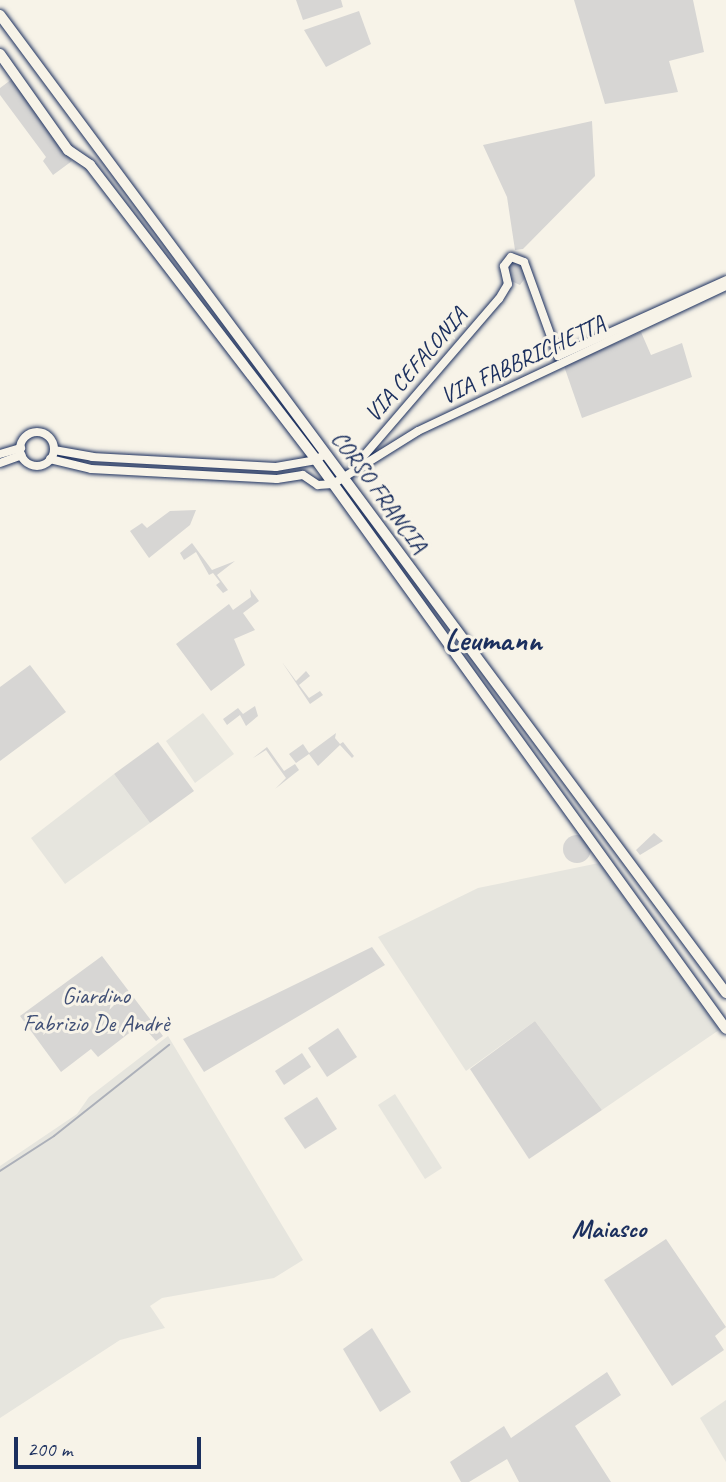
<!DOCTYPE html>
<meta charset="utf-8">
<style>
body{margin:0}
#map{position:relative;width:726px;height:1482px;overflow:hidden;background:#f7f3e8;font-family:Caveat,sans-serif}
div>[style]{position:absolute}
.built>*{inset:0;background:#e6e5de}
.green>*{inset:0;background:#d7d6d4}
.round{border-radius:50%}
.stream>*{height:2px;margin:-1px;padding:0 1px;transform-origin:1px;border-radius:1px;background:#acb0b9}
.roads{filter:drop-shadow(0 0 2px #1b2f5e) drop-shadow(0 0 2px #1b2f5e)}
.minor>*{height:8px;margin:-4px;padding:0 4px;transform-origin:4px;border-radius:4px;background:#f7f3e8}
.minor>.ring{margin:-4px;padding:0;box-sizing:content-box;background:none;border:8px solid #f7f3e8;border-radius:50%}
.major>*{height:10px;margin:-5px;padding:0 5px;transform-origin:5px;border-radius:5px;background:#f7f3e8}
span{translate:-50% -50%;white-space:nowrap;text-align:center;line-height:1.15;-webkit-text-stroke:6px #f7f3e8;paint-order:stroke}
.street-label{font-size:24px;color:#1b2f5e}
.park-label{font-size:24px;color:#415076}
.neighbourhood-label{font-size:26px;color:#1b2f5e;font-weight:700}
.district-label{font-size:32px;color:#1b2f5e;font-weight:700}
.scale{position:absolute;left:14px;top:1437px;width:187px;height:32px;box-sizing:border-box;border:4px solid #1b2f5e;border-top:0;padding-left:9px;font-size:21px;line-height:24px;white-space:nowrap;color:#1b2f5e;-webkit-text-stroke:5px #f7f3e8;paint-order:stroke}
</style>
<div id="map">
<div class="built">
<i style="clip-path:polygon(203px 713px,234px 754px,195px 783px,166px 741px)"></i>
<i style="clip-path:polygon(114px 774px,150px 823px,65px 884px,31px 838px)"></i>
<i style="clip-path:polygon(599px 863px,719px 1030px,602px 1110px,535px 1021px,466px 1071px,378px 937px,478px 888px)"></i>
<i style="clip-path:polygon(168px 1036px,303px 1260px,274px 1278px,162px 1298px,150px 1306px,165px 1328px,120px 1340px,0 1418px,0 1166px,77px 1114px,89px 1097px)"></i>
<i style="clip-path:polygon(395px 1094px,442px 1168px,425px 1179px,378px 1105px)"></i>
<i style="clip-path:polygon(726px 1400px,726px 1462px,700px 1418px)"></i>
</div>
<div class="green">
<i style="clip-path:polygon(296px 0,341px 0,343px 7px,303px 20px)"></i>
<i style="clip-path:polygon(574px 0,693px 0,704px 52px,669px 61px,678px 92px,605px 104px)"></i>
<i style="clip-path:polygon(359px 11px,371px 44px,326px 67px,304px 30px)"></i>
<i style="clip-path:polygon(12px 79px,72px 161px,53px 175px,43px 161px,46px 157px,0 95px,0 88px)"></i>
<i style="clip-path:polygon(592px 121px,595px 176px,523px 249px,515px 250px,507px 197px,483px 145px)"></i>
<i style="clip-path:polygon(512px 260px,522px 264px,526px 277px,520px 285px,511px 281px,508px 269px)"></i>
<i style="clip-path:polygon(641px 332px,651px 355px,682px 343px,692px 377px,582px 418px,564px 366px)"></i>
<i style="clip-path:polygon(196px 510px,190px 525px,149px 558px,130px 531px,142px 523px,147px 528px,170px 511px)"></i>
<i style="clip-path:polygon(192px 543px,212px 570px,235px 561px,217px 575px,228px 590px,223px 593px,216px 585px,220px 582px,213px 573px,209px 575px,196px 552px,184px 560px,180px 553px)"></i>
<i style="clip-path:polygon(250px 589px,259px 601px,243px 613px,255px 630px,234px 639px,245px 665px,211px 691px,176px 644px,229px 604px,233px 610px,251px 597px)"></i>
<i style="clip-path:polygon(282px 662px,296px 681px,306px 671px,310px 676px,299px 685px,309px 698px,320px 691px,323px 695px,310px 704px)"></i>
<i style="clip-path:polygon(30px 665px,66px 712px,0 761px,0 687px)"></i>
<i style="clip-path:polygon(255px 706px,258px 716px,246px 726px,240px 715px,227px 725px,223px 719px,238px 708px,243px 714px)"></i>
<i style="clip-path:polygon(336px 733px,335px 738px,340px 744px,343px 742px,354px 756px,352px 758px,340px 745px,318px 766px,309px 754px,296px 763px,289px 754px,303px 744px,309px 753px)"></i>
<i style="clip-path:polygon(158px 742px,194px 791px,150px 823px,114px 774px)"></i>
<i style="clip-path:polygon(267px 747px,284px 771px,295px 764px,299px 770px,275px 789px,286px 778px,273px 760px,266px 750px,253px 758px)"></i>
<i style="clip-path:polygon(654px 833px,663px 841px,640px 855px,636px 850px)"></i>
<i class="round" style="left:563px;top:835px;width:28px;height:28px"></i>
<i style="clip-path:polygon(372px 947px,385px 965px,204px 1072px,183px 1039px)"></i>
<i style="clip-path:polygon(102px 956px,163px 1036px,156px 1041px,141px 1024px,98px 1057px,91px 1049px,61px 1072px,20px 1016px)"></i>
<i style="clip-path:polygon(535px 1021px,602px 1110px,529px 1159px,470px 1069px)"></i>
<i style="clip-path:polygon(338px 1028px,357px 1057px,327px 1077px,308px 1048px)"></i>
<i style="clip-path:polygon(302px 1053px,311px 1067px,284px 1085px,275px 1071px)"></i>
<i style="clip-path:polygon(317px 1097px,337px 1129px,305px 1149px,284px 1118px)"></i>
<i style="clip-path:polygon(666px 1239px,726px 1327px,715px 1336px,724px 1350px,672px 1386px,604px 1280px)"></i>
<i style="clip-path:polygon(372px 1328px,411px 1392px,380px 1412px,343px 1349px)"></i>
<i style="clip-path:polygon(607px 1372px,621px 1395px,575px 1426px,611px 1482px,519px 1482px,507px 1459px,469px 1482px,461px 1482px,450px 1462px,504px 1426px,511px 1438px)"></i>
</div>
<div class="stream">
<i style="left:0;top:1171px;width:64px;rotate:-32.9deg"></i>
<i style="left:54px;top:1136px;width:147px;rotate:-38.4deg"></i>
</div>
<div class="roads">
<div class="minor">
<i class="ring" style="left:20px;top:432px;width:26px;height:26px"></i>
<i style="left:54px;top:450px;width:39px;rotate:10deg"></i>
<i style="left:92px;top:457px;width:184px;rotate:3.1deg"></i>
<i style="left:276px;top:467px;width:41px;rotate:-9.9deg"></i>
<i style="left:316px;top:460px;width:11px;rotate:-34deg"></i>
<i style="left:0;top:454px;width:22px;rotate:-16deg"></i>
<i style="left:50px;top:459px;width:42px;rotate:13.7deg"></i>
<i style="left:91px;top:469px;width:186px;rotate:3.1deg"></i>
<i style="left:277px;top:479px;width:26px;rotate:-9deg"></i>
<i style="left:303px;top:475px;width:18px;rotate:34deg"></i>
<i style="left:318px;top:485px;width:15px;rotate:-4deg"></i>
<i style="left:333px;top:484px;width:100px;rotate:-31.9deg"></i>
<i style="left:418px;top:431px;width:340px;rotate:-25.2deg"></i>
<i style="left:0;top:463px;width:23px;rotate:-20deg"></i>
<i style="left:356px;top:465px;width:219px;rotate:-49.3deg"></i>
<i style="left:499px;top:299px;width:17px;rotate:-59deg"></i>
<i style="left:508px;top:284px;width:18px;rotate:-103deg"></i>
<i style="left:504px;top:266px;width:11px;rotate:-52deg"></i>
<i style="left:511px;top:257px;width:14px;rotate:21deg"></i>
<i style="left:524px;top:262px;width:100px;rotate:70.1deg"></i>
<i style="left:558px;top:356px;width:184px;rotate:-24.3deg"></i>
</div>
<div class="major">
<i style="left:0;top:15px;width:1218px;rotate:53.41deg"></i>
<i style="left:0;top:54px;width:118px;rotate:54.7deg"></i>
<i style="left:68px;top:150px;width:27px;rotate:34deg"></i>
<i style="left:90px;top:165px;width:372px;rotate:52.5deg"></i>
<i style="left:316px;top:460px;width:701px;rotate:54.22deg"></i>
</div>
</div>
<div class="street-label">
<span style="left:523px;top:360px;rotate:-25deg">VIA FABBRICHETTA</span>
<span style="left:416px;top:365px;rotate:-49deg">VIA CEFALONIA</span>
<span style="left:379px;top:492px;rotate:54deg">CORSO FRANCIA</span>
</div>
<div class="park-label">
<span style="left:96px;top:1010px">Giardino<br>Fabrizio De Andrè</span>
</div>
<div class="neighbourhood-label">
<span style="left:609px;top:1229px">Maiasco</span>
</div>
<div class="district-label">
<span style="left:493px;top:640px">Leumann</span>
</div>
<div class="scale">200 m</div>
</div>
